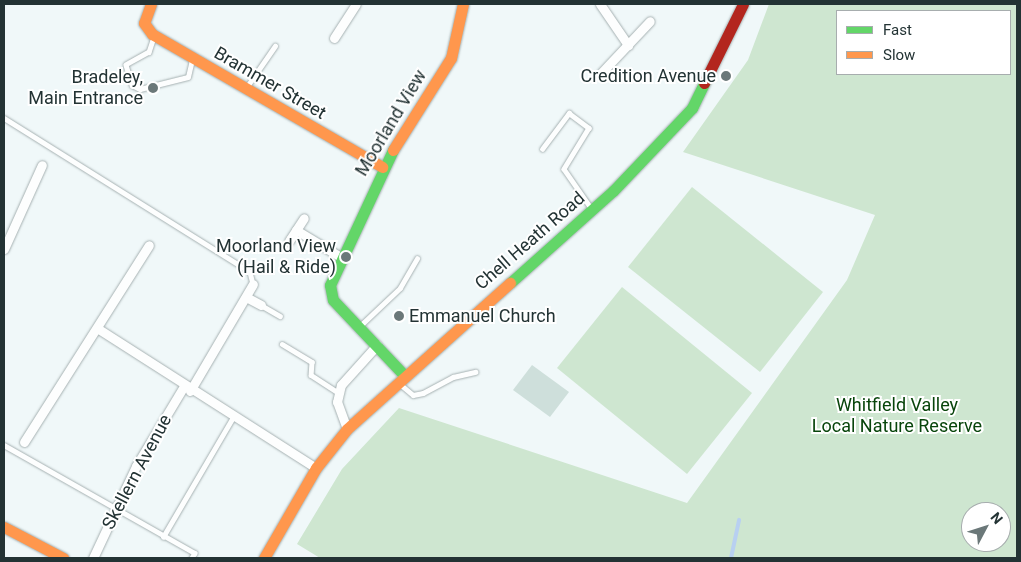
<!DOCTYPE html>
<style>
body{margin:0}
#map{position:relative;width:1021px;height:562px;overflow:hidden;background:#f0f8f9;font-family:Roboto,sans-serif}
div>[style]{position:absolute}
.green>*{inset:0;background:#cee6d0}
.stream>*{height:4px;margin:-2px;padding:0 2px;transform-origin:2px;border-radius:2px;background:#b8d0f1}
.building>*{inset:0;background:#cedfdb}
.roads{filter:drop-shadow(0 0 1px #a6b1b2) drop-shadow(0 0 1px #a6b1b2)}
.lane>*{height:4.5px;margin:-2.25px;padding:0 2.25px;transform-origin:2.25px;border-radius:2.25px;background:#fdfefe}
.street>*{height:9px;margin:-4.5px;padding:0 4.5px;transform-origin:4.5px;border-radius:4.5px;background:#fdfefe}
.fast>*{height:11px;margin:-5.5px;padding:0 5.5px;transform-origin:5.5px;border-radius:5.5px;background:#63d668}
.slow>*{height:11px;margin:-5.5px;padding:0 5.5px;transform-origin:5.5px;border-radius:5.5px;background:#ff974d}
.jam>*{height:11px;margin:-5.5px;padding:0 5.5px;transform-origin:5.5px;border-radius:5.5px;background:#b3261e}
.dots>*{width:14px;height:14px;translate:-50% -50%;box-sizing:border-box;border:2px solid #fff;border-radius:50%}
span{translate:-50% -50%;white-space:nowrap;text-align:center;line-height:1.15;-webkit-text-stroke:4px #fff;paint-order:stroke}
.poi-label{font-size:18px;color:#233334}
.right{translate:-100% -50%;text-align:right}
.left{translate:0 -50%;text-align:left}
.street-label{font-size:18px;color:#233334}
.park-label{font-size:18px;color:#08450b}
.frame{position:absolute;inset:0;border:5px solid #233334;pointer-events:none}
.legend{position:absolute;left:836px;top:10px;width:175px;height:65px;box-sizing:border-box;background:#fff;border:1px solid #a7adae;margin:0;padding:6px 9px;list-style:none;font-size:15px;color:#233334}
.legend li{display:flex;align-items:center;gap:10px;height:25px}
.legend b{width:25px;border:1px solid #a7adae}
.north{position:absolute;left:961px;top:502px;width:50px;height:50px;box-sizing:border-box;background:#fff;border:1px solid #a7adae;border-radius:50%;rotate:50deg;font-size:14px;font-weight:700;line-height:20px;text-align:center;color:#233334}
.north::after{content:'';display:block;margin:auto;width:18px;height:22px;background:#6b7879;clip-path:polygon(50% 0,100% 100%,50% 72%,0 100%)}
</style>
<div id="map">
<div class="green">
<i style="clip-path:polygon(evenodd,769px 4px,1017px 4px,1017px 558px,320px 558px,297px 544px,342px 469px,399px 408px,687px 503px,847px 280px,875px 215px,683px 152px,748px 60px,769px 4px,837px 11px,1010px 11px,1010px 74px,837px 74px,837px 11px,769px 4px,971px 512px,1001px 512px,1001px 542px,971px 542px,971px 512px)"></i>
<i style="clip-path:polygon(692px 187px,823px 292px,760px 372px,628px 267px)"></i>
<i style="clip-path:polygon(622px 287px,752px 393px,687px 474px,557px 368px)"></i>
</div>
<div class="stream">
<i style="left:731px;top:558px;width:39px;rotate:-78deg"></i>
</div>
<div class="building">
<i style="clip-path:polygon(532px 365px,569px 392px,550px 417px,513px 390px)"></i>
</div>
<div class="roads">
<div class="lane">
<i style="left:154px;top:37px;width:16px;rotate:108deg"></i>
<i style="left:149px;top:52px;width:26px;rotate:151deg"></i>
<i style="left:126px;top:65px;width:21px;rotate:73deg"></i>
<i style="left:132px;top:85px;width:9px;rotate:27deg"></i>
<i style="left:140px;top:89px;width:49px;rotate:-14deg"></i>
<i style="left:188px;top:77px;width:17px;rotate:-77deg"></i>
<i style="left:246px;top:88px;width:51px;rotate:-55.4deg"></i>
<i style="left:4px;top:118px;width:290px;rotate:32deg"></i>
<i style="left:250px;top:272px;width:12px;rotate:76deg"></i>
<i style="left:542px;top:149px;width:45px;rotate:-53.1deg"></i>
<i style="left:569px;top:113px;width:25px;rotate:37deg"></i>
<i style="left:589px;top:128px;width:48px;rotate:121.4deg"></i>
<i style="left:564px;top:169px;width:47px;rotate:55.3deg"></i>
<i style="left:261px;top:305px;width:22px;rotate:30deg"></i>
<i style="left:360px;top:326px;width:55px;rotate:-43.5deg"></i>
<i style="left:400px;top:288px;width:34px;rotate:-60deg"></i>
<i style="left:282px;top:344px;width:35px;rotate:31deg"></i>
<i style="left:312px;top:362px;width:13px;rotate:94deg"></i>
<i style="left:311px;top:375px;width:33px;rotate:33deg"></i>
<i style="left:400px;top:384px;width:17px;rotate:40deg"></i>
<i style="left:413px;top:395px;width:10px;rotate:-11deg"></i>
<i style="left:423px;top:393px;width:34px;rotate:-28deg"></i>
<i style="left:453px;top:377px;width:23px;rotate:-13deg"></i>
<i style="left:4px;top:445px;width:219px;rotate:29.5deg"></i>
<i style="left:195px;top:553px;width:6px;rotate:121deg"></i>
<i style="left:163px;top:537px;width:139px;rotate:-59.7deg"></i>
</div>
<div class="street">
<i style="left:600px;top:4px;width:50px;rotate:55.7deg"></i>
<i style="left:334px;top:38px;width:40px;rotate:-57.1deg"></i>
<i style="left:601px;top:73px;width:71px;rotate:-46.7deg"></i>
<i style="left:296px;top:230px;width:50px;rotate:31.2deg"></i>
<i style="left:289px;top:241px;width:27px;rotate:-57deg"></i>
<i style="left:4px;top:249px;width:92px;rotate:-65.7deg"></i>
<i style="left:246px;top:297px;width:17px;rotate:28deg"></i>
<i style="left:97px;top:328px;width:260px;rotate:32.6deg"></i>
<i style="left:190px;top:391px;width:124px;rotate:-59.5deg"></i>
<i style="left:347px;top:429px;width:29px;rotate:-110deg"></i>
<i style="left:337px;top:402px;width:17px;rotate:-77deg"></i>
<i style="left:341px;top:385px;width:54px;rotate:-48deg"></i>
<i style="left:24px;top:442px;width:233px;rotate:-57.6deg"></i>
<i style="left:93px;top:558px;width:102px;rotate:-64.9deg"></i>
<i style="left:136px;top:466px;width:93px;rotate:-59deg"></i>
</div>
<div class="fast">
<i style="left:393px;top:150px;width:149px;rotate:115deg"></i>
<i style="left:330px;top:285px;width:15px;rotate:79deg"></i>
<i style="left:333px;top:300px;width:103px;rotate:46.6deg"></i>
<i style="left:510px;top:283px;width:138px;rotate:-41.8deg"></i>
<i style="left:613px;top:191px;width:115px;rotate:-46.4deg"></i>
<i style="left:692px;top:108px;width:28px;rotate:-64deg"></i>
</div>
<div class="slow">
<i style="left:151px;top:4px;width:20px;rotate:110deg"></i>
<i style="left:144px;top:23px;width:14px;rotate:54deg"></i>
<i style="left:152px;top:34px;width:266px;rotate:30deg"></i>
<i style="left:393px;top:150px;width:109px;rotate:-57.8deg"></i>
<i style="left:451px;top:58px;width:55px;rotate:-77.5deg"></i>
<i style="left:4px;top:527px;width:67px;rotate:27.7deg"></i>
<i style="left:264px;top:558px;width:104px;rotate:-60deg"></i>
<i style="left:316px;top:468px;width:50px;rotate:-51.5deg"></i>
<i style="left:347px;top:429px;width:219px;rotate:-41.9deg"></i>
</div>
<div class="jam">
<i style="left:704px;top:83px;width:88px;rotate:-63.7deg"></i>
</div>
</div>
<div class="dots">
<i style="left:726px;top:76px;background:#6b7879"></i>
<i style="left:153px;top:88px;background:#6b7879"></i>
<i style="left:346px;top:257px;background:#6b7879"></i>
<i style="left:399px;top:316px;background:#6b7879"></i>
</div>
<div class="poi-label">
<span class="right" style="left:716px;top:76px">Credition Avenue</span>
<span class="right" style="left:143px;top:88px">Bradeley,<br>Main Entrance</span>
<span class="right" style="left:336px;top:257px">Moorland View<br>(Hail &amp; Ride)</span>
<span class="left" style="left:409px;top:316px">Emmanuel Church</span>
</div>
<div class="street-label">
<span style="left:270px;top:83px;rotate:30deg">Brammer Street</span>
<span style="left:391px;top:123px;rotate:-59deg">Moorland View</span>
<span style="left:530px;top:241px;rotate:-41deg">Chell Heath Road</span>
<span style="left:137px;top:472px;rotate:-62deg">Skellern Avenue</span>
</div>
<div class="park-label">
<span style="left:897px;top:416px">Whitfield Valley<br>Local Nature Reserve</span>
</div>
<div class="frame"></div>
<ul class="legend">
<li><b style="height:6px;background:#63d668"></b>Fast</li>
<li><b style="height:6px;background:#ff974d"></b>Slow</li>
</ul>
<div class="north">N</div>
</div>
